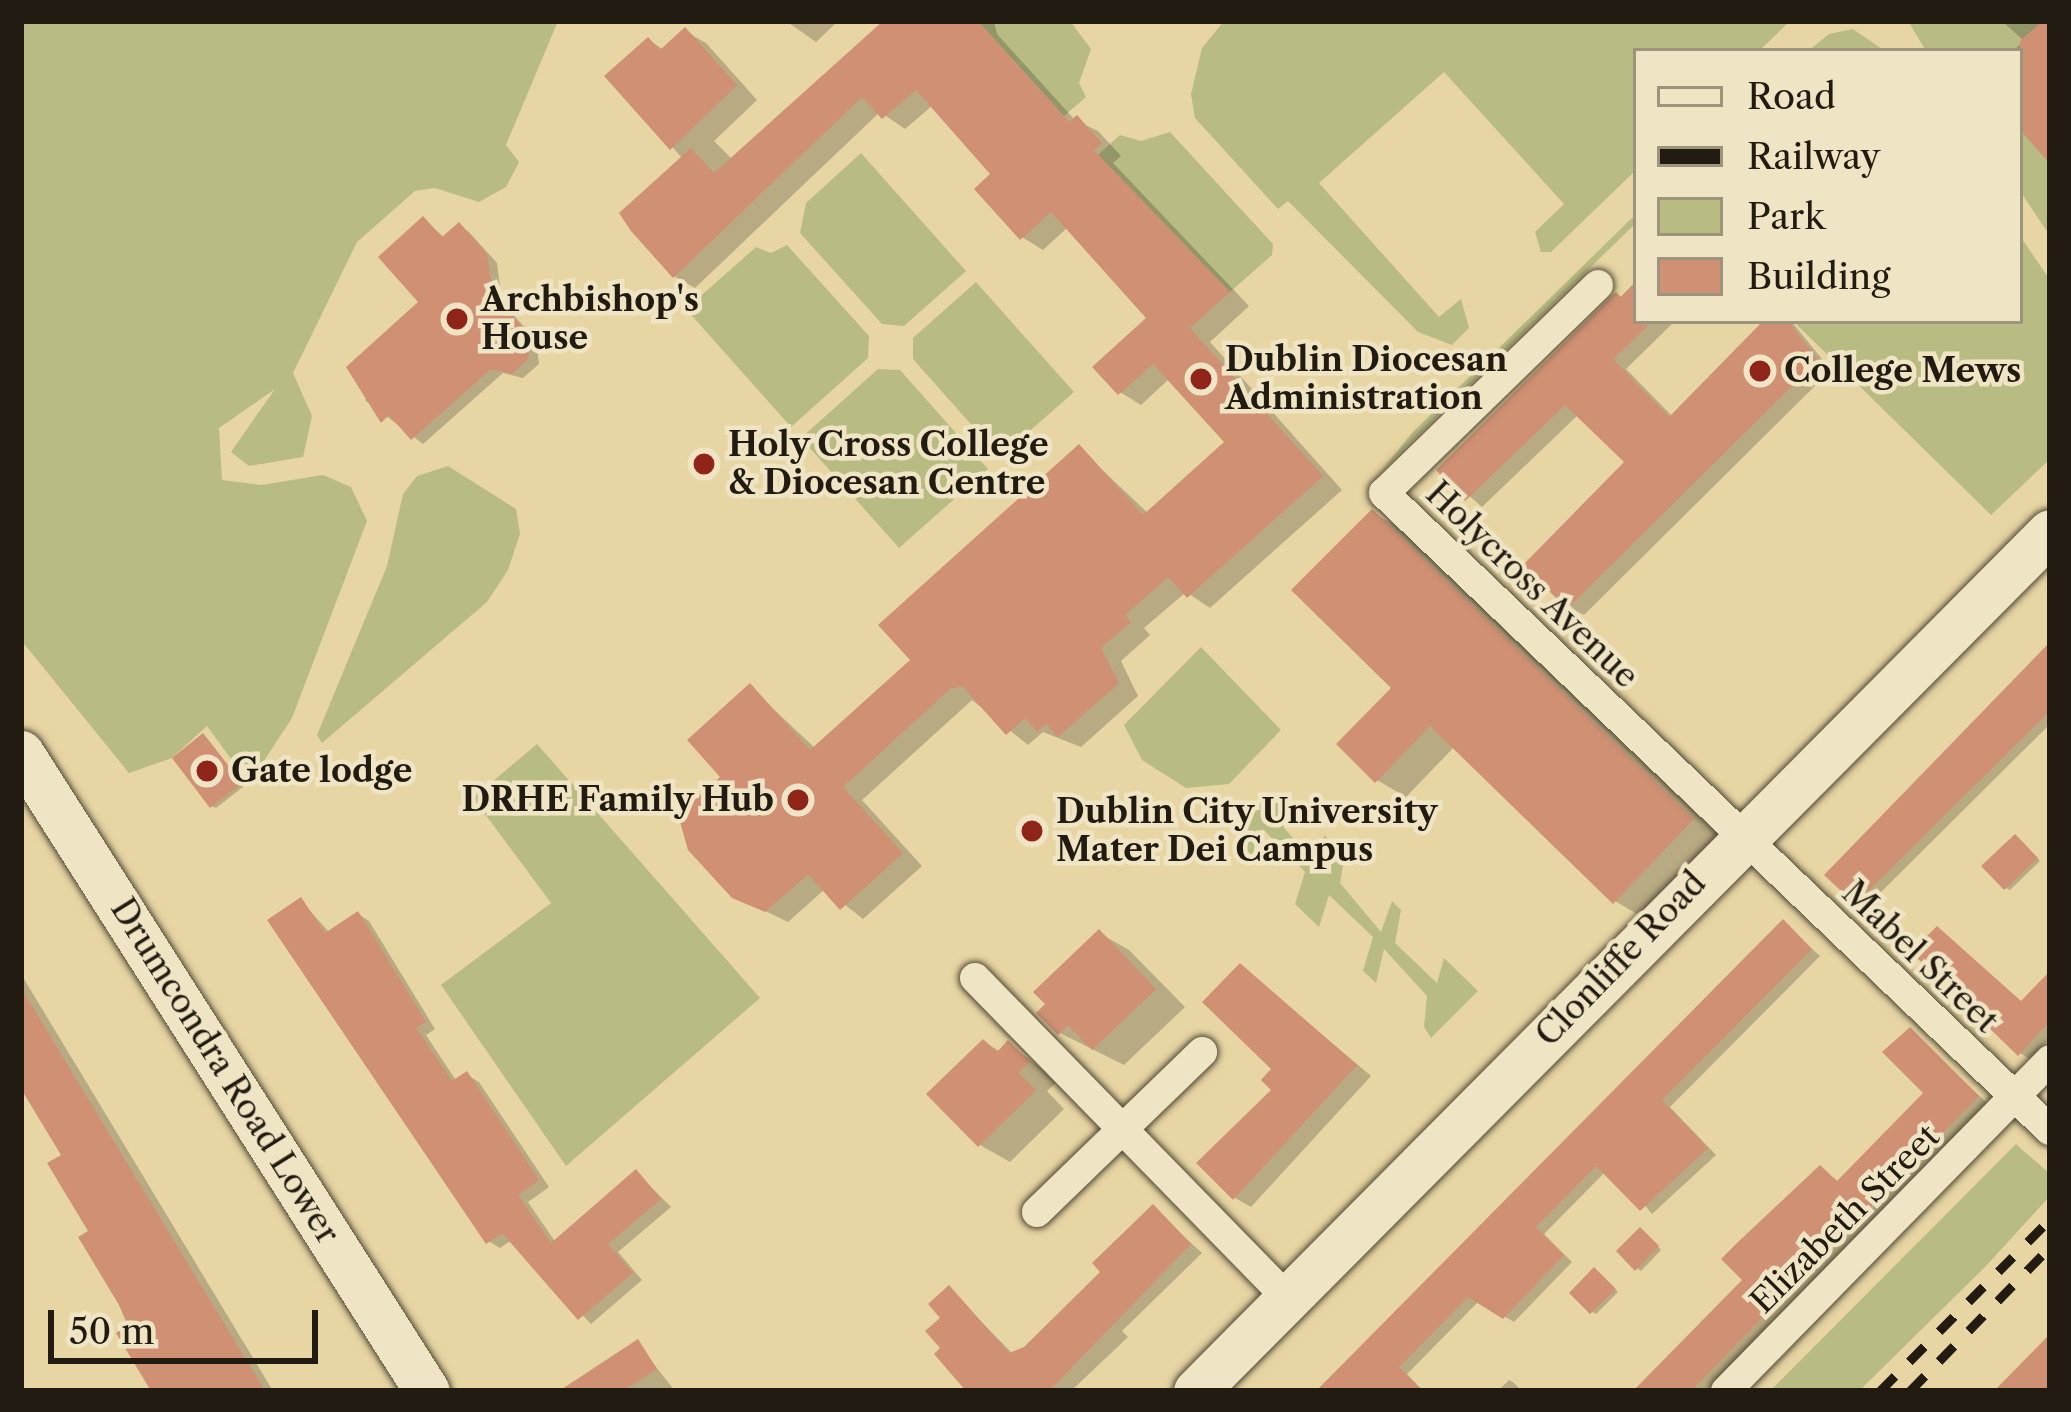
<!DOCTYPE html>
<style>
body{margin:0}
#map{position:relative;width:2071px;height:1412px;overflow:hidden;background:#e7d5a3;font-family:"Libre Caslon Text",serif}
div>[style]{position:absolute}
.green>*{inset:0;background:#b8bc83}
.shadow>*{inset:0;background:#0003}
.building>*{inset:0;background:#d09074}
.roads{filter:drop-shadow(0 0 3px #534a36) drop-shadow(0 0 3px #534a36)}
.minor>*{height:30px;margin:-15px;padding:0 15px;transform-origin:15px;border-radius:15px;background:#efe4c3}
.secondary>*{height:45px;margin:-22.5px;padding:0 22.5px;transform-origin:22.5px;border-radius:22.5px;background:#efe4c3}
.rail>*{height:9px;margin-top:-4.5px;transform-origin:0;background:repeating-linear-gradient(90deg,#221b11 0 21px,transparent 0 42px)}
.dots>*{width:33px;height:33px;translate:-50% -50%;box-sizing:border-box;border:6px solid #efe4c3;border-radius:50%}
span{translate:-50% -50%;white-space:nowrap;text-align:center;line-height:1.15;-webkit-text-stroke:9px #efe4c3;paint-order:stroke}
.poi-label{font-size:33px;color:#221b11;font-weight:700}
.left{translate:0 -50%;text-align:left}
.right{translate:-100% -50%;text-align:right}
.street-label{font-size:33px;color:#221b11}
.frame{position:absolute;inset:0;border:24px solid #221b11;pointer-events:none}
.legend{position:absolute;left:1633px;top:48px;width:390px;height:276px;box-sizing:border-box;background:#efe4c3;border:3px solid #9d947c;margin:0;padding:15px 21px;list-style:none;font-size:36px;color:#221b11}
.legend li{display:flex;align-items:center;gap:24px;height:60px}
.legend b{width:60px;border:3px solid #9d947c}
.scale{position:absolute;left:48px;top:1310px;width:270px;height:54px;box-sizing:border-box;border:6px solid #221b11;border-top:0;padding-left:15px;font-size:36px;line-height:42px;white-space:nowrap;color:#221b11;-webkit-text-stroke:9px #efe4c3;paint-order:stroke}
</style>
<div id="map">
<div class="green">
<i style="clip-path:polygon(21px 21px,558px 21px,506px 145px,519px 162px,506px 187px,479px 202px,435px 188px,415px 191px,357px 242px,293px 373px,312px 416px,303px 457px,249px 466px,231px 452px,275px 389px,219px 428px,222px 480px,261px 485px,323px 475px,351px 487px,367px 521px,292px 718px,256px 773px,242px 774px,207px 726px,172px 758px,129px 773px,21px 640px)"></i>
<i style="clip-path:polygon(978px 21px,1070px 21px,1091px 49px,1079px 83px,1086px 97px,1064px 116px)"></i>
<i style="clip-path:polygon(1224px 21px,1790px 21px,1759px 51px,1636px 51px,1636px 170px,1551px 252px,1541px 252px,1535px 232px,1564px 204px,1444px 72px,1319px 183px,1439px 317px,1461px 299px,1469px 328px,1452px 345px,1418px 332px,1288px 201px,1278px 209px,1195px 118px,1191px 94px,1202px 48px)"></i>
<i style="clip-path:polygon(1908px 21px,2050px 21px,2050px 236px,2020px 191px,2020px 51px,1926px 51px)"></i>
<i style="clip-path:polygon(1853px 29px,1885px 51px,1808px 51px,1829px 34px)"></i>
<i style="clip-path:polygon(1170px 132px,1273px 244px,1272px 255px,1230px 292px,1098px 155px,1120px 135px,1141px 141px)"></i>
<i style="clip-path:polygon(861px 153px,966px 271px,904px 326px,882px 324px,800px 233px,806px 203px)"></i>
<i style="clip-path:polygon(1636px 214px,1636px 223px,1382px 470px,1412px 433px)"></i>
<i style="clip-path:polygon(2020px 236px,2050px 280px,2050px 459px,1991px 515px,1793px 321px,2020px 321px)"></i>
<i style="clip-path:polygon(787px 245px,869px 336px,868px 358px,791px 427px,686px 309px,756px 247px,771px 253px)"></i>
<i style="clip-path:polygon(976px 282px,1074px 392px,1000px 457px,913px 359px,913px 338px)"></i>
<i style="clip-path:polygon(878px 369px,900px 370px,988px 469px,899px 548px,801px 438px)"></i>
<i style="clip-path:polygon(448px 466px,516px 509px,520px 534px,508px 570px,487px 602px,322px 743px,317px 735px,387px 566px,403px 494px,417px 476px)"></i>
<i style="clip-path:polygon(1201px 647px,1281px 730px,1229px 784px,1186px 788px,1142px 760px,1124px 725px)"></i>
<i style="clip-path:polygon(537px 744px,760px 998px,566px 1166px,441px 985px,551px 903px,473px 798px)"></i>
<i style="clip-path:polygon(1281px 795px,1290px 800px,1284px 828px,1316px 864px,1324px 835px,1345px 854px,1340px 883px,1381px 932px,1392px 901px,1401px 910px,1395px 943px,1437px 983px,1444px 958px,1478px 991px,1431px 1038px,1424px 1027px,1427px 996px,1384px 949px,1376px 983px,1363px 971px,1373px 937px,1329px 895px,1319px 927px,1295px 904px,1305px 872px,1263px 829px,1254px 856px,1241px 847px,1249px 808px)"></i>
<i style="clip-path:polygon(2016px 1144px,2050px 1174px,2050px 1196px,1985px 1267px,1859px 1391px,1770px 1391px)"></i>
</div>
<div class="shadow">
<i style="clip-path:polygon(786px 21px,838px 21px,816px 42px)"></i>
<i style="clip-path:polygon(887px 21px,994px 21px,997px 34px,1075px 120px,1098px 131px,1121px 156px,1113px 163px,1249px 306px,1210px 342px,1342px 490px,1210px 608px,1186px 592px,1144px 628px,1150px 635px,1121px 661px,1138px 696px,1081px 747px,1043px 732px,1028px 745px,972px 700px,862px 800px,922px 866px,863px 919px,825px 889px,788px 922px,734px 896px,724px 777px,750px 687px,816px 749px,914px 660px,1079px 448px,1149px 514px,1228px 443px,1170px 378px,1141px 405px,1120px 392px,1151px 319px,1068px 227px,1043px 250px,1022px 237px,995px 174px,933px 105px,905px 129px,880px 112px,695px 288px,674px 276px,683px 159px,609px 76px,649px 40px,664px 50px,685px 31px,706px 43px,757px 100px,714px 141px,733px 160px)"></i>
<i style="clip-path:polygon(2002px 21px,2050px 21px,2050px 160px,2020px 125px,2020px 51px,2013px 51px,2024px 41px)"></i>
<i style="clip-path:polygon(424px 220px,445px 238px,459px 226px,469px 232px,497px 263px,502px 302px,536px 340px,539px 364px,523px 378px,503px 373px,423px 444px,365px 400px,422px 302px)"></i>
<i style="clip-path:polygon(1636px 282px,1636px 321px,1675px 321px,1626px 369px,1673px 417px,1767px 321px,1791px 321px,1831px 370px,1584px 615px,1569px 607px,1628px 462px,1579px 414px,1482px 507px,1440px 470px)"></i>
<i style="clip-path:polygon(1373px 513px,1402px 529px,1721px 837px,1644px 918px,1615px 901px,1455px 746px,1406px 797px,1377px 780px,1395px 688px)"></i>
<i style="clip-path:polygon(2050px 649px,2050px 724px,1866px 907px,1857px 902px,1828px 875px)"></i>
<i style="clip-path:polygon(207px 739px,244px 786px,216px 808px,212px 806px)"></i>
<i style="clip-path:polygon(2020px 840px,2040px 861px,2010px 890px,2006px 888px)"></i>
<i style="clip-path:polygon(301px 901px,330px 933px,358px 914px,369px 921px,435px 1029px,426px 1035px,457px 1082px,467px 1075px,479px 1082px,549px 1187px,528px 1202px,556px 1243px,636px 1172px,671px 1207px,618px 1252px,642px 1280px,591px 1324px,512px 1240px,500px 1248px,488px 1241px)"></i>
<i style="clip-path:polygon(1783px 923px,1820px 956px,1670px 1107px,1716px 1155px,1652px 1214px,1612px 1165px,1544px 1234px,1572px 1262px,1514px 1322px,1479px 1301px,1407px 1374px,1423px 1391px,1320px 1391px)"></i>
<i style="clip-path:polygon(1099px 933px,1129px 950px,1185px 1007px,1124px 1065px,1060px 1033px)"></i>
<i style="clip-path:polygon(1241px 966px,1371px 1076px,1251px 1207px,1235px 1198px,1275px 1090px,1276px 1069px)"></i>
<i style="clip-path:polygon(21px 974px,273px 1391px,154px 1391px,65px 1156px,21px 1082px)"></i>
<i style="clip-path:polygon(2050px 975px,2050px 1038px,2030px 1059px,2020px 1053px,2023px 1003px)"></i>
<i style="clip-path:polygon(1910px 1031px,1987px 1103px,1706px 1391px,1638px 1391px,1746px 1280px,1820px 1168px,1840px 1183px,1928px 1093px)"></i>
<i style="clip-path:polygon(984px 1042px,1001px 1052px,1009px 1044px,1058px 1081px,1047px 1091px,1064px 1109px,1010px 1162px,980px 1145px)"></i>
<i style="clip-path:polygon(1153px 1208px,1202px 1253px,1122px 1331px,1128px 1337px,1071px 1391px,969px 1391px,944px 1348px,949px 1289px,1014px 1355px,1026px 1350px,1105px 1272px)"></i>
<i style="clip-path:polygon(1645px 1233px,1661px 1250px,1641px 1271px,1637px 1268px)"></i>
<i style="clip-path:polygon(1599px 1274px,1618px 1292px,1596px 1314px,1592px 1312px)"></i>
<i style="clip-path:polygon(637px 1343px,675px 1391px,577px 1391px)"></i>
<i style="clip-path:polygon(1509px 1380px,1513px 1382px,1522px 1391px,1498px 1391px)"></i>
</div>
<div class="building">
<i style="clip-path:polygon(883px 21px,978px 21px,1069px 122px,1077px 115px,1102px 143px,1094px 150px,1230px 292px,1190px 328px,1323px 476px,1187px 598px,1168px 577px,1125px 615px,1131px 622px,1101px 648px,1119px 683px,1058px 737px,1046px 724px,1037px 732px,1025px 718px,1006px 735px,962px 686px,950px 689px,843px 787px,903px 853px,840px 910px,808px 874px,765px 912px,732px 898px,688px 850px,678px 815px,720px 777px,687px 740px,750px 683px,810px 750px,910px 660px,878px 625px,1079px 444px,1143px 515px,1224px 442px,1153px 364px,1118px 395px,1092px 367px,1146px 318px,1051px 212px,1020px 240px,974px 189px,990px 174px,916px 90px,882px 119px,862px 97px,673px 278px,631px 231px,619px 213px,691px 148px,714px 173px)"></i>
<i style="clip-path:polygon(2043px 21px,2050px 21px,2050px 164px,2020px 130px,2020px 41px)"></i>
<i style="clip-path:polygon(685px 27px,737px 85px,670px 150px,604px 76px,648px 37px,660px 50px)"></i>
<i style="clip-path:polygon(423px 216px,442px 237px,459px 222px,487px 254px,493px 294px,526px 331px,529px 358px,512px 374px,491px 369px,411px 440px,389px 415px,381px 423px,346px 367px,418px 302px,378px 257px)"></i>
<i style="clip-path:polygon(1636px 281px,1636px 321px,1648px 326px,1613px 359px,1669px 417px,1763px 321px,1788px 321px,1818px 360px,1567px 609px,1523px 565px,1624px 462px,1565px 405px,1465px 501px,1436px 470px,1616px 292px,1621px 297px)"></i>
<i style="clip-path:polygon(1372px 509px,1694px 819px,1613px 904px,1430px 726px,1375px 783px,1336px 744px,1391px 688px,1291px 590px)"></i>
<i style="clip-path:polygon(2050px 642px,2050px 711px,1855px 904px,1824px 875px)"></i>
<i style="clip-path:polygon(203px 733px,242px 783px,210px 808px,172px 758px)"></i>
<i style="clip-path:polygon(2015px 834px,2038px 858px,2004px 890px,1981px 866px)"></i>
<i style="clip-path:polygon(301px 897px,325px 933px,358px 911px,426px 1022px,416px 1028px,452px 1081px,467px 1071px,539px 1180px,518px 1195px,551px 1243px,636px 1169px,661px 1199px,608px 1244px,633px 1273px,578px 1320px,502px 1233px,486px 1244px,267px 920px)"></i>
<i style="clip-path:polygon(1783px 919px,1812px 949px,1662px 1100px,1708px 1148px,1640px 1211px,1596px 1166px,1536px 1227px,1564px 1255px,1503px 1319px,1468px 1297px,1399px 1367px,1423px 1391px,1316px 1391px)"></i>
<i style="clip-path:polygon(1937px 926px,2021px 1001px,2050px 971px,2050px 1021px,2018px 1056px,1911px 952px)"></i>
<i style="clip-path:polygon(1099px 929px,1156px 989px,1092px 1050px,1068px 1025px,1058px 1035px,1036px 1013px,1045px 1004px,1033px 992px)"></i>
<i style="clip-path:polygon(1240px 963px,1357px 1065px,1233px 1200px,1196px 1163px,1271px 1090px,1261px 1080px,1271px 1069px,1202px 1002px)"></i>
<i style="clip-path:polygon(21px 988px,208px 1297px,265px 1391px,151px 1391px,116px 1333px,128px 1326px,119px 1305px,78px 1237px,88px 1231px,47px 1163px,61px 1155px,21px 1089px)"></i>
<i style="clip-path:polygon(1910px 1027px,1979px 1096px,1691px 1391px,1633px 1391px,1742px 1280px,1721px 1259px,1737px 1243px,1820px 1165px,1837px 1181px,1923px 1093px,1882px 1052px)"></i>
<i style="clip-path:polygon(983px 1039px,997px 1052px,1008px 1040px,1030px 1062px,1018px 1073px,1036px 1090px,978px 1147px,926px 1094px)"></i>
<i style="clip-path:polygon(1153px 1204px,1191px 1244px,1049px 1391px,966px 1391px,934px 1354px,940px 1348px,925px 1331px,940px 1318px,928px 1304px,949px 1285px,1009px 1353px,1024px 1347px,1100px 1272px,1092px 1263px)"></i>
<i style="clip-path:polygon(1640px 1227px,1659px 1246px,1635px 1271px,1616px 1251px)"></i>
<i style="clip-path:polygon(1594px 1267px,1616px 1289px,1590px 1314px,1569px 1293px)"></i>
<i style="clip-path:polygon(2050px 1334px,2050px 1391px,1994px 1391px)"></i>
<i style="clip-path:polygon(638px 1339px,657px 1369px,623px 1391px,559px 1391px)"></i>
</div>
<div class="roads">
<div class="minor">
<i style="left:1598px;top:285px;width:298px;rotate:135.8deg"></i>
<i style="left:1384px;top:493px;width:922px;rotate:43.73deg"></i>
<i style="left:975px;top:978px;width:448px;rotate:45.7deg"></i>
<i style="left:1037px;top:1212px;width:230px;rotate:-44.1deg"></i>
<i style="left:1726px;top:1391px;width:463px;rotate:-45.6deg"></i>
</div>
<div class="secondary">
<i style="left:21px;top:753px;width:756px;rotate:57.53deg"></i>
<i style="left:1196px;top:1391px;width:1211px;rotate:-45.17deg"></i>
</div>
</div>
<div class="rail">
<i style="left:1880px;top:1391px;width:242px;rotate:-45.3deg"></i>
<i style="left:1910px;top:1391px;width:201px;rotate:-45.8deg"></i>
</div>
<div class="dots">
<i style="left:457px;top:319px;background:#8f2418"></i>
<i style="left:1760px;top:371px;background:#8f2418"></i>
<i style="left:1201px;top:379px;background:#8f2418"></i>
<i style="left:704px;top:464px;background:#8f2418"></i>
<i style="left:207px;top:771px;background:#8f2418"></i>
<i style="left:798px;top:800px;background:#8f2418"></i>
<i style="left:1032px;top:831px;background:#8f2418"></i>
</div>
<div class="poi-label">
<span class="left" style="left:481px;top:319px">Archbishop's<br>House</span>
<span class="left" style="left:1225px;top:379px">Dublin Diocesan<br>Administration</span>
<span class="left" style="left:1784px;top:371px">College Mews</span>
<span class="left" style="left:728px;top:464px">Holy Cross College<br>&amp; Diocesan Centre</span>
<span class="left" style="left:231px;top:771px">Gate lodge</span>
<span class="right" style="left:774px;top:800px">DRHE Family Hub</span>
<span class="left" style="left:1056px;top:831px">Dublin City University<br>Mater Dei Campus</span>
</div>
<div class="street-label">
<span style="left:1532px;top:585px;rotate:44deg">Holycross Avenue</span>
<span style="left:1920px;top:957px;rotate:44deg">Mabel Street</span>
<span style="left:1621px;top:959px;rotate:-46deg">Clonliffe Road</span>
<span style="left:225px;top:1071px;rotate:58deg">Drumcondra Road Lower</span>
<span style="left:1845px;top:1219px;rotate:-45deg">Elizabeth Street</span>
</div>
<div class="frame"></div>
<ul class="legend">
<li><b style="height:15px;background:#efe4c3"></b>Road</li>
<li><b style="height:15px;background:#221b11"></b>Railway</li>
<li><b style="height:33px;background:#b8bc83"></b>Park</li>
<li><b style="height:33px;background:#d09074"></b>Building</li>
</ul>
<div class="scale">50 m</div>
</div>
